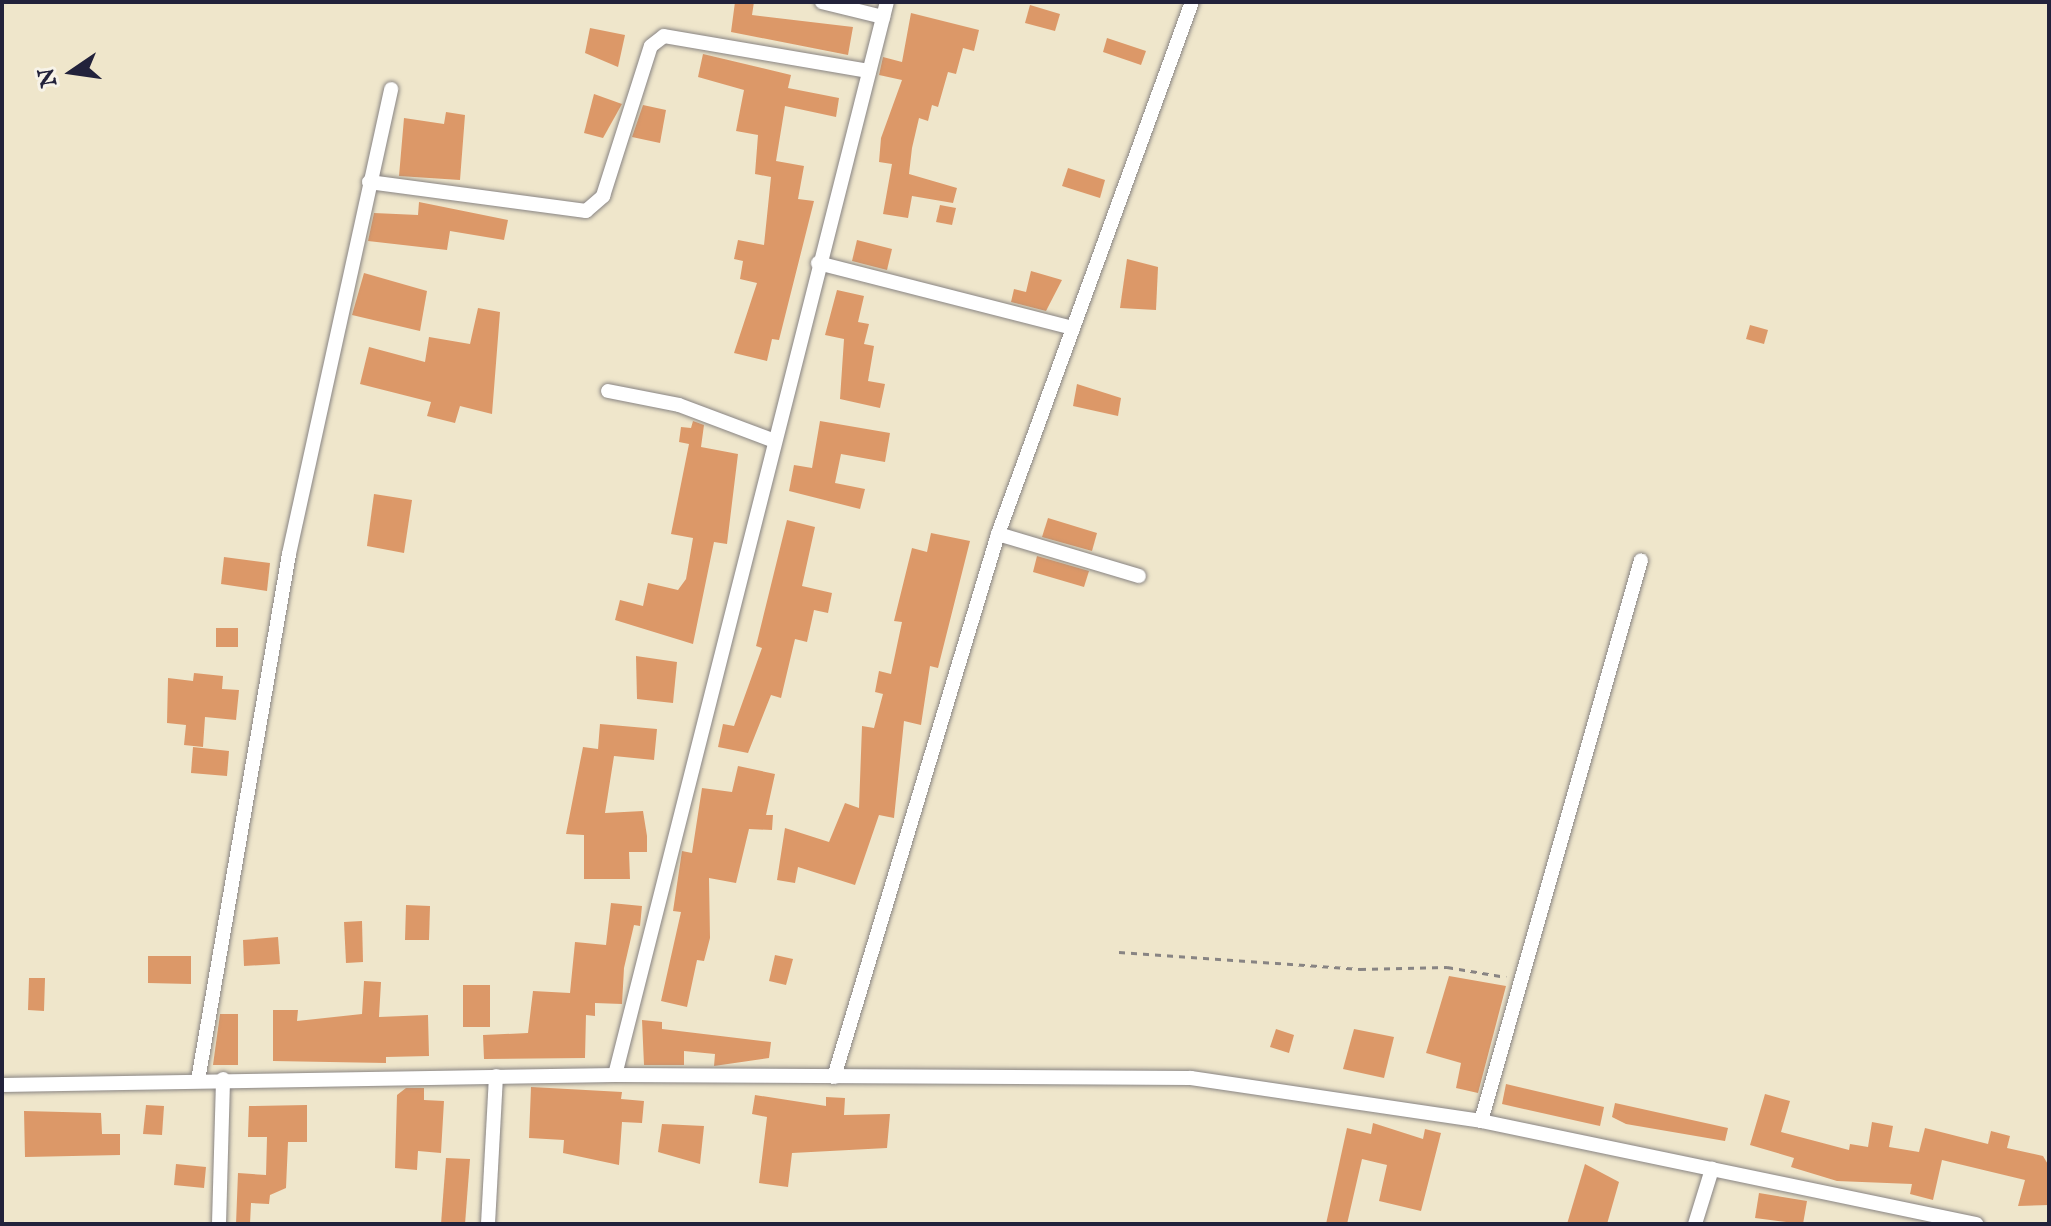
<!DOCTYPE html>
<style>
body{margin:0}
#map{position:relative;width:2051px;height:1226px;overflow:hidden;background:#efe6cb;font-family:"IM FELL English",serif}
div>[style]{position:absolute}
.building>*{inset:0;background:#dc9868}
.path>*{height:3px;margin-top:-1.5px;transform-origin:0;background:repeating-linear-gradient(90deg,#888483 0 6px,transparent 0 12px)}
.roads{filter:drop-shadow(0 0 2px #888483) drop-shadow(0 0 2px #888483)}
.minor>*{height:14px;margin:-7px;padding:0 7px;transform-origin:7px;border-radius:7px;background:#fff}
span{translate:-50% -50%;white-space:nowrap;text-align:center;line-height:1.15;-webkit-text-stroke:6px #f7f3e8;paint-order:stroke}
.frame{position:absolute;inset:0;border:4px solid #22223b;pointer-events:none}
.north{position:absolute;left:32px;top:32px;width:80px;height:80px;-webkit-text-stroke:6px #f7f3e8;paint-order:stroke;rotate:257deg;font-size:22px;font-weight:700;line-height:32px;text-align:center;color:#22223b}
.north::after{content:'';display:block;margin:auto;width:28px;height:36px;background:#22223b;clip-path:polygon(50% 0,100% 100%,50% 72%,0 100%)}
</style>
<div id="map">
<div class="building">
<i style="clip-path:polygon(735px 2px,754px 2px,752px 15px,853px 27px,848px 55px,731px 32px)"></i>
<i style="clip-path:polygon(1030px 5px,1060px 14px,1055px 31px,1025px 23px)"></i>
<i style="clip-path:polygon(911px 13px,979px 30px,974px 51px,963px 48px,956px 74px,948px 72px,938px 107px,932px 105px,928px 121px,919px 118px,912px 148px,909px 174px,957px 188px,953px 203px,912px 196px,908px 218px,883px 214px,892px 164px,879px 162px,881px 138px,902px 80px,879px 75px,883px 57px,902px 62px)"></i>
<i style="clip-path:polygon(590px 28px,625px 35px,618px 67px,585px 53px)"></i>
<i style="clip-path:polygon(1107px 38px,1146px 51px,1141px 65px,1103px 52px)"></i>
<i style="clip-path:polygon(703px 54px,791px 75px,788px 88px,839px 98px,836px 117px,785px 106px,776px 161px,804px 166px,798px 199px,814px 201px,779px 340px,772px 339px,767px 361px,734px 353px,757px 283px,740px 279px,743px 261px,734px 259px,738px 240px,764px 245px,771px 177px,755px 174px,758px 135px,736px 131px,744px 90px,698px 77px)"></i>
<i style="clip-path:polygon(594px 94px,622px 104px,603px 138px,584px 133px)"></i>
<i style="clip-path:polygon(643px 105px,666px 110px,660px 143px,632px 137px)"></i>
<i style="clip-path:polygon(446px 112px,465px 115px,460px 180px,399px 176px,404px 118px,444px 124px)"></i>
<i style="clip-path:polygon(1068px 168px,1105px 180px,1100px 198px,1062px 186px)"></i>
<i style="clip-path:polygon(419px 202px,508px 220px,504px 240px,450px 231px,447px 250px,368px 241px,374px 213px,418px 215px)"></i>
<i style="clip-path:polygon(940px 205px,956px 208px,952px 225px,936px 222px)"></i>
<i style="clip-path:polygon(857px 240px,892px 249px,887px 270px,852px 261px)"></i>
<i style="clip-path:polygon(1127px 259px,1158px 267px,1156px 310px,1120px 308px)"></i>
<i style="clip-path:polygon(1031px 271px,1062px 280px,1046px 311px,1011px 302px,1014px 289px,1026px 292px)"></i>
<i style="clip-path:polygon(364px 273px,427px 291px,420px 331px,352px 315px)"></i>
<i style="clip-path:polygon(837px 290px,864px 296px,858px 322px,869px 324px,864px 344px,874px 346px,868px 381px,885px 384px,880px 408px,840px 399px,844px 339px,825px 335px)"></i>
<i style="clip-path:polygon(478px 308px,500px 312px,492px 414px,460px 406px,455px 423px,427px 416px,431px 402px,360px 384px,369px 347px,425px 362px,429px 337px,470px 344px)"></i>
<i style="clip-path:polygon(1750px 325px,1768px 330px,1764px 344px,1746px 339px)"></i>
<i style="clip-path:polygon(1077px 384px,1121px 398px,1118px 416px,1073px 406px)"></i>
<i style="clip-path:polygon(693px 421px,704px 425px,701px 447px,738px 454px,727px 544px,714px 542px,693px 644px,615px 620px,620px 600px,643px 606px,648px 583px,678px 590px,686px 579px,693px 538px,671px 534px,689px 444px,679px 442px,681px 427px,691px 428px)"></i>
<i style="clip-path:polygon(820px 421px,890px 433px,885px 462px,841px 454px,835px 483px,865px 489px,860px 509px,789px 491px,794px 465px,812px 468px)"></i>
<i style="clip-path:polygon(374px 494px,412px 500px,404px 553px,367px 546px)"></i>
<i style="clip-path:polygon(1048px 518px,1097px 533px,1092px 551px,1042px 537px)"></i>
<i style="clip-path:polygon(787px 520px,815px 527px,802px 586px,832px 593px,828px 613px,814px 610px,807px 642px,795px 639px,781px 698px,771px 695px,748px 753px,718px 747px,723px 724px,734px 726px,762px 648px,756px 646px)"></i>
<i style="clip-path:polygon(931px 533px,970px 541px,938px 668px,930px 666px,921px 725px,904px 721px,894px 818px,879px 815px,855px 885px,798px 867px,795px 883px,777px 880px,785px 828px,829px 842px,845px 803px,859px 808px,862px 726px,874px 728px,883px 694px,875px 692px,879px 671px,891px 674px,902px 622px,894px 621px,912px 548px,927px 552px)"></i>
<i style="clip-path:polygon(1037px 556px,1089px 571px,1084px 587px,1033px 572px)"></i>
<i style="clip-path:polygon(224px 557px,270px 563px,267px 591px,221px 584px)"></i>
<i style="clip-path:polygon(216px 628px,238px 628px,238px 647px,216px 647px)"></i>
<i style="clip-path:polygon(636px 656px,677px 662px,673px 703px,637px 699px)"></i>
<i style="clip-path:polygon(194px 673px,223px 676px,222px 689px,239px 690px,236px 720px,205px 717px,203px 747px,184px 745px,186px 725px,167px 723px,168px 678px,193px 681px)"></i>
<i style="clip-path:polygon(600px 724px,657px 729px,654px 760px,614px 756px,605px 813px,643px 811px,647px 836px,647px 852px,629px 852px,630px 879px,584px 879px,584px 835px,566px 834px,583px 747px,598px 749px)"></i>
<i style="clip-path:polygon(193px 747px,229px 751px,227px 776px,191px 773px)"></i>
<i style="clip-path:polygon(738px 766px,775px 774px,766px 815px,773px 815px,772px 830px,749px 829px,736px 883px,709px 878px,710px 938px,704px 961px,697px 960px,687px 1007px,661px 1001px,681px 912px,673px 911px,682px 851px,692px 853px,702px 788px,732px 792px)"></i>
<i style="clip-path:polygon(611px 903px,642px 906px,640px 926px,634px 925px,624px 968px,622px 1004px,595px 1003px,595px 1016px,586px 1015px,585px 1058px,484px 1059px,483px 1035px,528px 1033px,533px 991px,570px 993px,575px 942px,606px 945px)"></i>
<i style="clip-path:polygon(406px 905px,430px 906px,429px 940px,405px 940px)"></i>
<i style="clip-path:polygon(362px 921px,363px 962px,346px 963px,344px 922px)"></i>
<i style="clip-path:polygon(278px 937px,280px 964px,244px 966px,243px 940px)"></i>
<i style="clip-path:polygon(775px 955px,793px 959px,786px 985px,769px 981px)"></i>
<i style="clip-path:polygon(148px 956px,191px 956px,191px 984px,148px 983px)"></i>
<i style="clip-path:polygon(1449px 976px,1506px 986px,1478px 1093px,1456px 1088px,1461px 1063px,1426px 1053px)"></i>
<i style="clip-path:polygon(29px 978px,45px 978px,44px 1011px,28px 1010px)"></i>
<i style="clip-path:polygon(364px 981px,381px 982px,379px 1017px,428px 1015px,429px 1056px,386px 1057px,386px 1063px,273px 1061px,273px 1010px,298px 1010px,297px 1021px,362px 1014px)"></i>
<i style="clip-path:polygon(463px 985px,490px 985px,490px 1027px,463px 1027px)"></i>
<i style="clip-path:polygon(220px 1014px,238px 1014px,238px 1065px,213px 1065px)"></i>
<i style="clip-path:polygon(642px 1020px,662px 1022px,662px 1029px,771px 1042px,769px 1058px,714px 1066px,715px 1054px,684px 1051px,684px 1065px,644px 1065px)"></i>
<i style="clip-path:polygon(1276px 1029px,1294px 1035px,1289px 1053px,1270px 1047px)"></i>
<i style="clip-path:polygon(1354px 1029px,1394px 1037px,1384px 1078px,1343px 1069px)"></i>
<i style="clip-path:polygon(1506px 1084px,1604px 1107px,1600px 1126px,1502px 1104px)"></i>
<i style="clip-path:polygon(531px 1087px,622px 1092px,621px 1099px,644px 1101px,642px 1123px,622px 1122px,619px 1165px,563px 1153px,564px 1140px,529px 1138px)"></i>
<i style="clip-path:polygon(406px 1088px,424px 1088px,424px 1100px,444px 1101px,441px 1153px,418px 1151px,417px 1170px,395px 1168px,397px 1095px)"></i>
<i style="clip-path:polygon(1765px 1094px,1790px 1101px,1781px 1132px,1849px 1150px,1850px 1144px,1868px 1147px,1872px 1122px,1893px 1126px,1889px 1147px,1919px 1152px,1925px 1128px,1988px 1144px,1991px 1131px,2010px 1136px,2007px 1148px,2043px 1156px,2049px 1166px,2049px 1205px,2018px 1206px,2025px 1180px,1942px 1160px,1933px 1200px,1910px 1194px,1912px 1184px,1837px 1181px,1791px 1167px,1794px 1158px,1750px 1145px)"></i>
<i style="clip-path:polygon(755px 1095px,826px 1106px,826px 1097px,845px 1098px,844px 1115px,890px 1114px,887px 1148px,792px 1153px,788px 1187px,759px 1183px,767px 1117px,752px 1114px)"></i>
<i style="clip-path:polygon(1615px 1103px,1728px 1128px,1725px 1141px,1626px 1124px,1612px 1117px)"></i>
<i style="clip-path:polygon(146px 1105px,164px 1106px,162px 1135px,143px 1134px)"></i>
<i style="clip-path:polygon(307px 1105px,307px 1142px,288px 1142px,286px 1188px,270px 1195px,269px 1204px,251px 1203px,250px 1224px,236px 1224px,238px 1173px,266px 1175px,267px 1137px,248px 1137px,249px 1106px)"></i>
<i style="clip-path:polygon(24px 1111px,101px 1113px,102px 1134px,120px 1134px,120px 1155px,25px 1157px)"></i>
<i style="clip-path:polygon(1373px 1123px,1423px 1139px,1425px 1129px,1441px 1133px,1421px 1211px,1379px 1201px,1387px 1165px,1362px 1159px,1347px 1224px,1326px 1224px,1347px 1128px,1371px 1134px)"></i>
<i style="clip-path:polygon(662px 1124px,704px 1126px,700px 1164px,658px 1152px)"></i>
<i style="clip-path:polygon(446px 1158px,470px 1159px,465px 1224px,441px 1224px)"></i>
<i style="clip-path:polygon(176px 1164px,206px 1167px,204px 1188px,174px 1185px)"></i>
<i style="clip-path:polygon(1585px 1164px,1619px 1182px,1607px 1224px,1567px 1224px)"></i>
<i style="clip-path:polygon(1759px 1193px,1807px 1201px,1803px 1224px,1755px 1218px)"></i>
</div>
<div class="path">
<i style="left:1119px;top:952px;width:242px;rotate:4deg"></i>
<i style="left:1360px;top:969px;width:87px;rotate:-1.3deg"></i>
<i style="left:1447px;top:967px;width:60px;rotate:9.6deg"></i>
</div>
<div class="roads">
<div class="minor">
<i style="left:822px;top:2px;width:63px;rotate:13.8deg"></i>
<i style="left:369px;top:182px;width:219px;rotate:7.6deg"></i>
<i style="left:586px;top:211px;width:23px;rotate:-41deg"></i>
<i style="left:603px;top:196px;width:157px;rotate:-72.3deg"></i>
<i style="left:651px;top:46px;width:16px;rotate:-38deg"></i>
<i style="left:664px;top:36px;width:208px;rotate:9.7deg"></i>
<i style="left:818px;top:263px;width:263px;rotate:14.3deg"></i>
<i style="left:608px;top:391px;width:72px;rotate:11.2deg"></i>
<i style="left:679px;top:405px;width:99px;rotate:20.6deg"></i>
<i style="left:998px;top:534px;width:147px;rotate:16.6deg"></i>
<i style="left:615px;top:1075px;width:1107px;rotate:-75.78deg"></i>
<i style="left:834px;top:1077px;width:567px;rotate:-73.19deg"></i>
<i style="left:998px;top:534px;width:566px;rotate:-69.97deg"></i>
<i style="left:198px;top:1080px;width:534px;rotate:-80.18deg"></i>
<i style="left:289px;top:554px;width:476px;rotate:-77.6deg"></i>
<i style="left:2px;top:1085px;width:613px;rotate:-0.93deg"></i>
<i style="left:615px;top:1075px;width:576px;rotate:0.3deg"></i>
<i style="left:1191px;top:1078px;width:293px;rotate:8.4deg"></i>
<i style="left:1481px;top:1121px;width:506px;rotate:11.75deg"></i>
<i style="left:1481px;top:1121px;width:583px;rotate:-74.08deg"></i>
<i style="left:219px;top:1224px;width:145px;rotate:-88.4deg"></i>
<i style="left:488px;top:1224px;width:148px;rotate:-86.9deg"></i>
<i style="left:1695px;top:1224px;width:58px;rotate:-72.8deg"></i>
</div>
</div>
<div class="frame"></div>
<div class="north">N</div>
</div>
